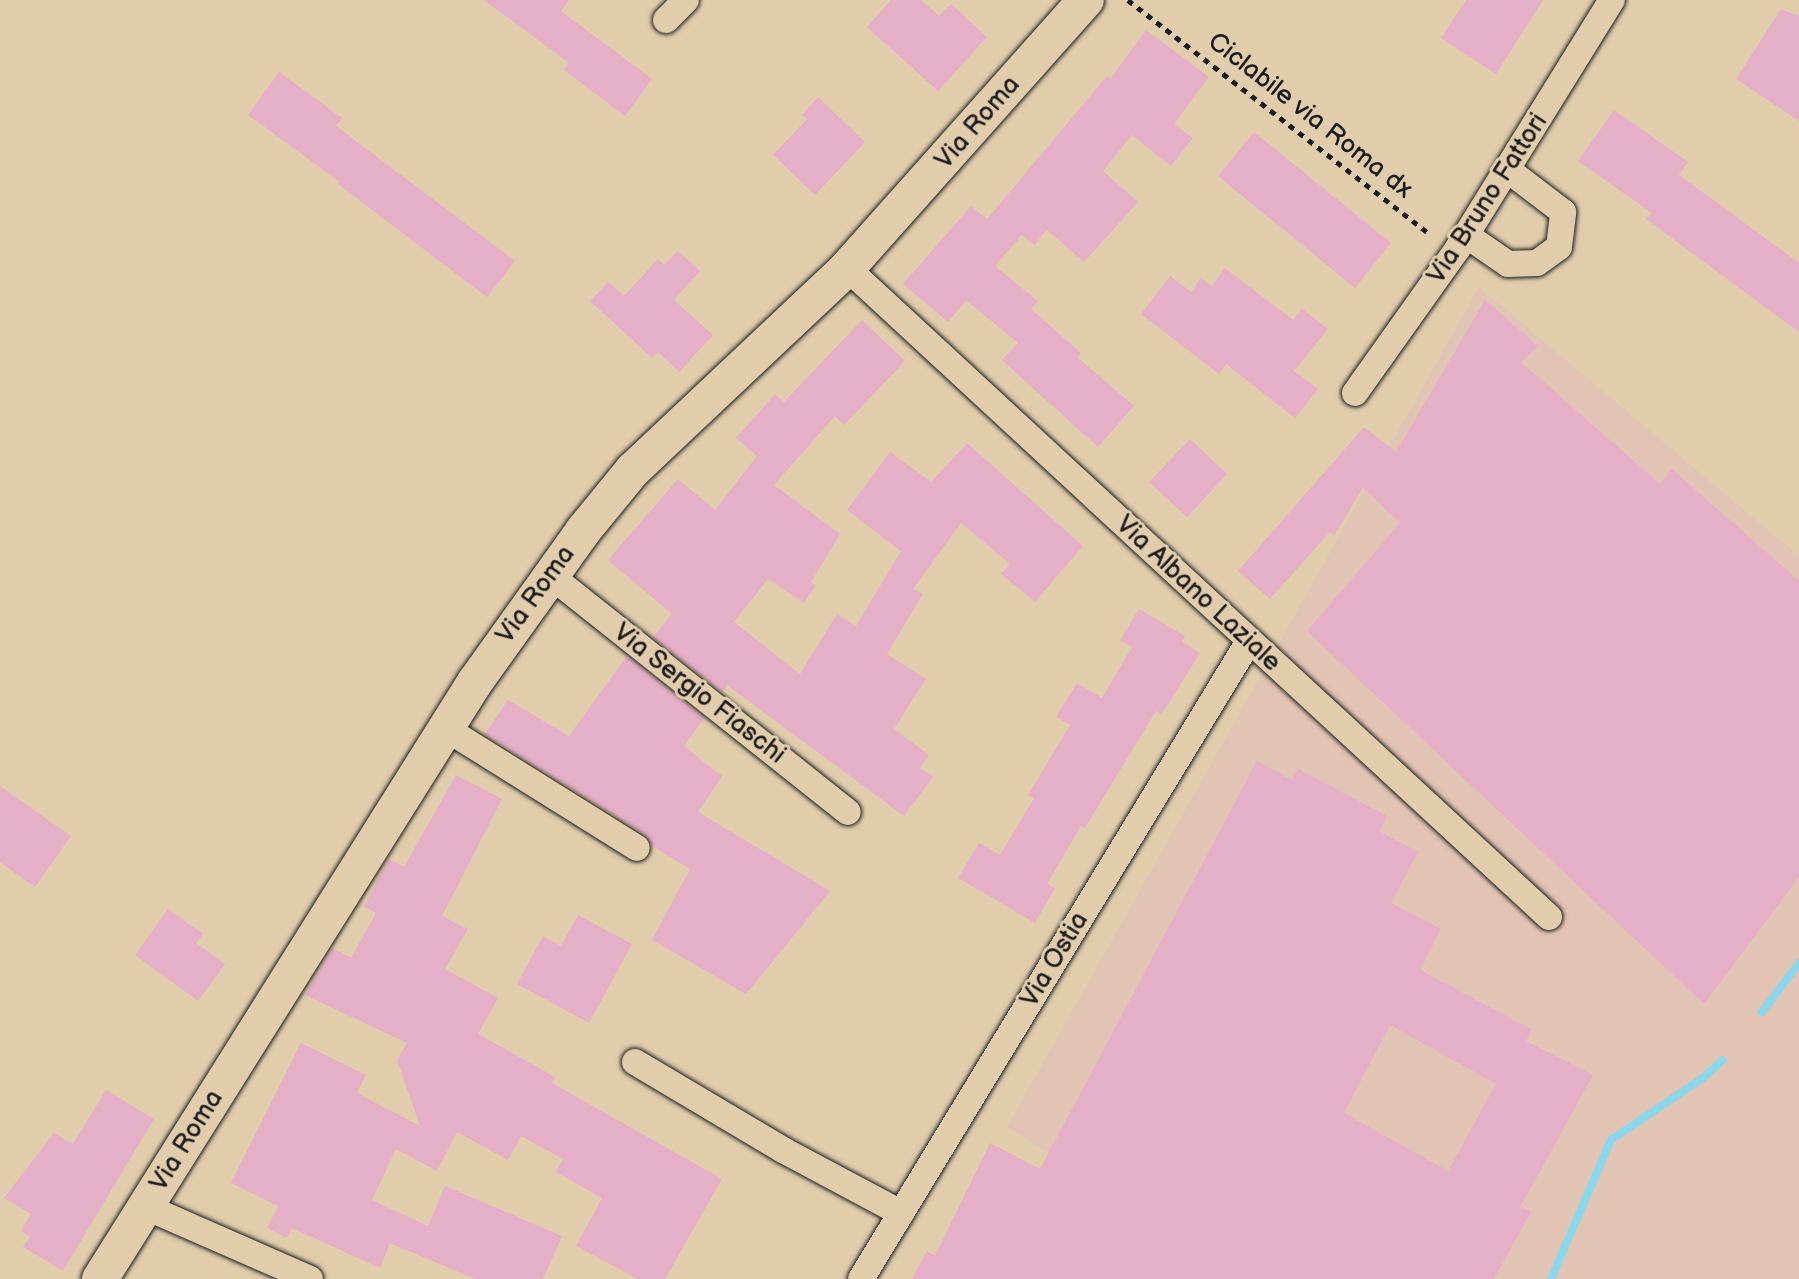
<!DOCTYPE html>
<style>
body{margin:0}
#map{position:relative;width:1799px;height:1279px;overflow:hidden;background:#e1cdac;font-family:"Balsamiq Sans",sans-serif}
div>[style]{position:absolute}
.built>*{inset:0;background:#e2c4b4}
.stream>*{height:8px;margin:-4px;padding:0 4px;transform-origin:4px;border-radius:4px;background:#8bd7eb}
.building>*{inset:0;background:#e5afc7}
.path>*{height:5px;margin-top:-2.5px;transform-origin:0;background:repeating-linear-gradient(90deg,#1c1c1c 0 6px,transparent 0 12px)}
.roads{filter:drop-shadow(0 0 2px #1c1c1c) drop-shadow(0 0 2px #1c1c1c)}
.street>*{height:26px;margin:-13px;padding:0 13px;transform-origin:13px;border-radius:13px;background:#e1cdac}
.secondary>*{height:36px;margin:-18px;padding:0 18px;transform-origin:18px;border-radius:18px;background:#e1cdac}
span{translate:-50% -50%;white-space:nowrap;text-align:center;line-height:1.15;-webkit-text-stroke:6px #e1cdac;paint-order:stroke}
.street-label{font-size:26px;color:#1c1c1c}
</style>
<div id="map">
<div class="built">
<i style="clip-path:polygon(1479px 287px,1799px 556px,1799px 1279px,993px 1279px,1056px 1158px,1007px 1127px)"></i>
</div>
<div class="stream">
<i style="left:1762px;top:1012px;width:61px;rotate:-52.9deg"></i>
<i style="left:1551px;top:1279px;width:151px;rotate:-66.7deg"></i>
<i style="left:1611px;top:1140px;width:112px;rotate:-34.1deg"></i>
<i style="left:1704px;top:1077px;width:25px;rotate:-42deg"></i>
</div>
<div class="building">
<i style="clip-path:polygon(484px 0,569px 0,561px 11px,652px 79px,625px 116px,564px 70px,569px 63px)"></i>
<i style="clip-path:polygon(891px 0,921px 0,939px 16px,951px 4px,987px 37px,938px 91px,867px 27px)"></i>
<i style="clip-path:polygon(1466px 0,1543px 0,1496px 74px,1441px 38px)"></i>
<i style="clip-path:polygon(1781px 9px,1799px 16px,1799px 121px,1736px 79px)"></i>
<i style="clip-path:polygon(1146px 30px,1209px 77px,1174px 124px,1193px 138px,1171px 166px,1132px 135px,1103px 171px,1138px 202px,1084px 262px,1047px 230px,1034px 245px,1022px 235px,995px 266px,1038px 301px,1031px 309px,1081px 353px,1077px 357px,1134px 406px,1098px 447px,1002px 360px,1018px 343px,966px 300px,948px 322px,903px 284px,971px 206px,987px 219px,1107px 76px,1110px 79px)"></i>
<i style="clip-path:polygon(279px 72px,342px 118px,336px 126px,515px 261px,487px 297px,338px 184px,340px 182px,248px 115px)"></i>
<i style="clip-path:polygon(818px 97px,865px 142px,815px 195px,773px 155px,807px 119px,802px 115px)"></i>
<i style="clip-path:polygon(1614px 110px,1688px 162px,1679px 175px,1799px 263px,1799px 332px,1646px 219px,1652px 213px,1578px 161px)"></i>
<i style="clip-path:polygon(1254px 132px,1391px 243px,1355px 288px,1218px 176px)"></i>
<i style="clip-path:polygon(678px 251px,700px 271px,674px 300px,713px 335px,679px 372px,658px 352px,652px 358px,590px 301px,608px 282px,624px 296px,658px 259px,664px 265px)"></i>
<i style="clip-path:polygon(1225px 268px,1293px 320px,1302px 309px,1328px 329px,1294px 371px,1318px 389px,1295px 418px,1226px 364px,1219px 374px,1141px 314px,1170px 276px,1191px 292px,1201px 278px,1212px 286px)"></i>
<i style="clip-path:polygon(1485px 300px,1538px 346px,1521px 362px,1660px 484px,1672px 469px,1799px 581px,1799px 877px,1704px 1004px,1307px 631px,1400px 523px,1363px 487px,1334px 536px,1330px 532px,1270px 599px,1238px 571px,1364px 427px,1396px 452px)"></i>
<i style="clip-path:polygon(862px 320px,905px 361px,844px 425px,835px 416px,774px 485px,840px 534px,811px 582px,815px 586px,804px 603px,768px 579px,734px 622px,800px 674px,837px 614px,856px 626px,901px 551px,847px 510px,890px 452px,931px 482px,967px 443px,1083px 546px,1035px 602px,1001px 574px,1010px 564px,961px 523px,913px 589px,923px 594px,887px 654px,926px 679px,894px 729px,929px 755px,920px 768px,933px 777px,904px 816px,727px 685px,723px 692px,653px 637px,672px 614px,608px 560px,678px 479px,715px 510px,757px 456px,736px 438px,775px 394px,784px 402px)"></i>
<i style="clip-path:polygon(1190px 439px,1227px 474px,1187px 517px,1149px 482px)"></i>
<i style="clip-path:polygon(1139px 609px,1185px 636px,1182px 642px,1200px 653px,1162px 714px,1156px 711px,1085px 828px,1081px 826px,1047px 884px,1055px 888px,1035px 923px,958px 878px,979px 843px,1000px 855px,1034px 798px,1028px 795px,1070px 725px,1056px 717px,1077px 683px,1102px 698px,1132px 647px,1120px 640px)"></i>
<i style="clip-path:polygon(627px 656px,704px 718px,684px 746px,722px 776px,698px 812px,830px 891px,746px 994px,652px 940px,690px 869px,652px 846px,645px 834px,485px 734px,508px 700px,569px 736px)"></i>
<i style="clip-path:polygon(evenodd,1257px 761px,1292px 780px,1298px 769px,1387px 816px,1379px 831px,1418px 852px,1391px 903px,1441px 929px,1420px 970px,1531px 1029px,1526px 1041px,1593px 1075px,1521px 1206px,1531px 1212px,1494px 1279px,912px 1279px,927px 1251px,935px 1256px,990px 1143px,1040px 1169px,1257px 761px,1390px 1025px,1496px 1084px,1448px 1171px,1344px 1113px,1390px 1025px)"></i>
<i style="clip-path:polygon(456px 775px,502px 799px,442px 916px,468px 929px,445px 969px,498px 998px,478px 1034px,555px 1077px,552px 1083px,722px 1179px,665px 1279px,638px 1279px,576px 1246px,602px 1198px,556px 1172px,563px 1159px,521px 1136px,508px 1160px,457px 1132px,437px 1171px,396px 1149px,372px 1200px,428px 1226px,445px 1186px,562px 1236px,543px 1279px,475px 1279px,390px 1243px,380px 1268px,292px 1228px,287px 1238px,267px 1228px,278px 1206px,231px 1183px,301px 1043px,366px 1075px,357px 1093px,420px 1126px,397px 1060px,407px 1043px,305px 995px,333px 948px,351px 958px,376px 913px,364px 907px,380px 875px,389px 859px,404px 867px)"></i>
<i style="clip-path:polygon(0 786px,71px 836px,35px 887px,0 862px)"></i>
<i style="clip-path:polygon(168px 909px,203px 934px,196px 943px,225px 964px,198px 1001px,135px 955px)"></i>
<i style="clip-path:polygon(578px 915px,632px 944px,589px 1023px,517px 984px,543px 936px,561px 946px)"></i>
<i style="clip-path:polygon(106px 1090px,154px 1119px,63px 1271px,23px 1247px,30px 1236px,21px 1231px,31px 1214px,4px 1198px,54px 1133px,73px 1144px)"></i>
</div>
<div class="path">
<i style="left:1128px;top:0;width:382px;rotate:37.8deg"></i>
</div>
<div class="roads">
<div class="street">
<i style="left:666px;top:20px;width:28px;rotate:-45deg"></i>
<i style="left:1466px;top:235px;width:51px;rotate:34.6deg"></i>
<i style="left:1508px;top:264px;width:29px;rotate:-2deg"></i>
<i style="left:1537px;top:263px;width:27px;rotate:-36deg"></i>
<i style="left:1559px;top:247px;width:35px;rotate:-83deg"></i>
<i style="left:1563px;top:212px;width:69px;rotate:-142.6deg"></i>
<i style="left:847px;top:268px;width:956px;rotate:42.75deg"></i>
<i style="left:1355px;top:393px;width:178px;rotate:-54.6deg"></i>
<i style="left:1458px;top:248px;width:292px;rotate:-58.2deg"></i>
<i style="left:551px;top:576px;width:379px;rotate:38.5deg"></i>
<i style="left:445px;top:728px;width:226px;rotate:32deg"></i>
<i style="left:635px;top:1062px;width:172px;rotate:30.7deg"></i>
<i style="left:783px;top:1150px;width:134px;rotate:28.1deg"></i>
<i style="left:146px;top:1207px;width:179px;rotate:23.7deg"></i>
<i style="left:861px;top:1279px;width:747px;rotate:-58.69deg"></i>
</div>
<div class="secondary">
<i style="left:100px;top:1279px;width:705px;rotate:-57.87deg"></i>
<i style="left:475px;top:682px;width:186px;rotate:-54.4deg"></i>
<i style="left:583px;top:531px;width:79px;rotate:-50.7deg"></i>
<i style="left:633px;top:470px;width:294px;rotate:-43.3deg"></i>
<i style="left:847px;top:268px;width:359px;rotate:-48.3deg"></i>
</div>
</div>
<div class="street-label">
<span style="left:1310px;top:116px;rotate:38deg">Ciclabile via Roma dx</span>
<span style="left:978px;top:123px;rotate:-49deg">Via Roma</span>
<span style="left:1488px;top:199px;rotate:-57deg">Via Bruno Fattori</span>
<span style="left:1198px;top:594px;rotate:43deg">Via Albano Laziale</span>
<span style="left:536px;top:595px;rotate:-54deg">Via Roma</span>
<span style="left:699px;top:694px;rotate:38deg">Via Sergio Fiaschi</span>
<span style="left:1055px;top:960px;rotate:-59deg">Via Ostia</span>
<span style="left:187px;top:1141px;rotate:-58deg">Via Roma</span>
</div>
</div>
